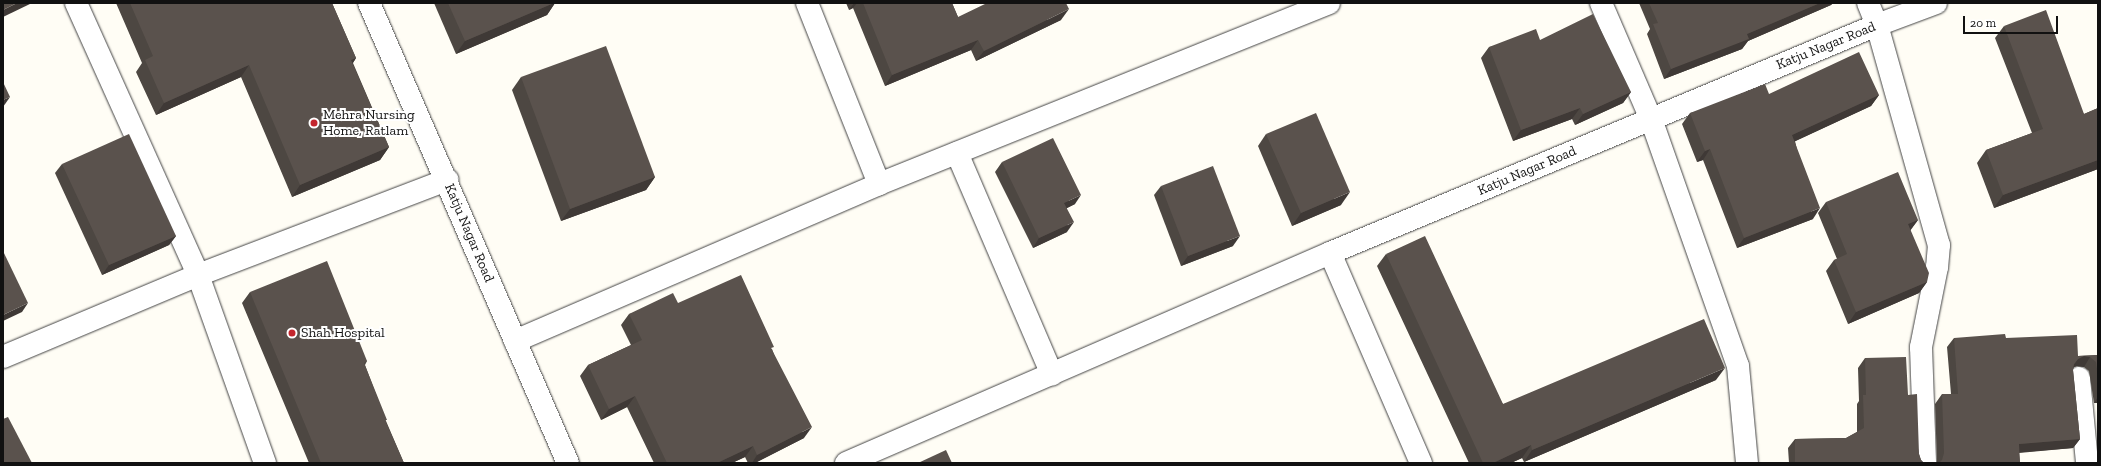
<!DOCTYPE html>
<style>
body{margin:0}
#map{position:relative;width:2101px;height:466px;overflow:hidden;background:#fffdf5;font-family:"Zilla Slab",serif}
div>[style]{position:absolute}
.roads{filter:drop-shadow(0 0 1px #444) drop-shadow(0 0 1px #444)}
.minor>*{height:22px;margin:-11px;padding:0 11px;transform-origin:11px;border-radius:11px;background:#fff}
.wall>*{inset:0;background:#4d4742}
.shaded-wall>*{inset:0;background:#3f3936}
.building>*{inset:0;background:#5a524d}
.dots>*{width:11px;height:11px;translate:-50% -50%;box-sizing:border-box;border:2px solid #fff;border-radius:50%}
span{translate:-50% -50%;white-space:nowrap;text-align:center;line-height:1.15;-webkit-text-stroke:4px #fff;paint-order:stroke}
.street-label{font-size:14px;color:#111}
.poi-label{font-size:14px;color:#111}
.left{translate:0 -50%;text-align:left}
.frame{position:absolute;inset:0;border:4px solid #111;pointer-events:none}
.scale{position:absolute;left:1963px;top:16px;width:95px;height:18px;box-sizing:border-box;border:2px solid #111;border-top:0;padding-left:5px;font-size:12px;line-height:14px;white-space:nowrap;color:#111;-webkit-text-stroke:3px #fff;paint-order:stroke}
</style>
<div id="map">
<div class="roads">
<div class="minor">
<i style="left:76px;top:3px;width:298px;rotate:65.8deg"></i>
<i style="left:198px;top:275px;width:200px;rotate:70.4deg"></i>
<i style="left:369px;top:3px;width:501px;rotate:66.61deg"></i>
<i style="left:807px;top:3px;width:195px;rotate:68.3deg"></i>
<i style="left:1601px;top:3px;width:126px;rotate:66.7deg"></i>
<i style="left:1651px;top:119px;width:262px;rotate:70.6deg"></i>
<i style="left:1738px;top:366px;width:97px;rotate:84.7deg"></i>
<i style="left:1868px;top:3px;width:24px;rotate:68deg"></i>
<i style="left:1877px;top:25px;width:229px;rotate:74.3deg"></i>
<i style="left:1939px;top:245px;width:22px;rotate:95deg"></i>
<i style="left:1937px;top:267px;width:82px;rotate:101.3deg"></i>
<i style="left:1921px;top:347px;width:116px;rotate:88deg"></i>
<i style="left:957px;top:153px;width:241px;rotate:66.8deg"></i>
<i style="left:515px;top:341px;width:396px;rotate:-23.3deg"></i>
<i style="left:879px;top:184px;width:485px;rotate:-21.9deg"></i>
<i style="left:3px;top:357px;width:212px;rotate:-22.8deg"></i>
<i style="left:198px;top:275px;width:267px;rotate:-20.9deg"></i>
<i style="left:2079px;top:378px;width:85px;rotate:84.6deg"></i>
<i style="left:846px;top:463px;width:528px;rotate:-23.46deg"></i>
<i style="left:1421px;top:463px;width:229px;rotate:-113.4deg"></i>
<i style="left:1330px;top:253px;width:593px;rotate:-22.63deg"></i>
<i style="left:1877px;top:25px;width:63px;rotate:-20.4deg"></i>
</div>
</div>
<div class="wall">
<i style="clip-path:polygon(116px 3px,332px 3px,356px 58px,353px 63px,389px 147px,380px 160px,292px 197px,241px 77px,156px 115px,136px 72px,142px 63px)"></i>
<i style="clip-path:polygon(434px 3px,555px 3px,547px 15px,456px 54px)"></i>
<i style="clip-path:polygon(846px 3px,952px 3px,958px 17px,1061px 20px,976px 61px,971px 50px,885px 86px,853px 8px,849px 10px)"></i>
<i style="clip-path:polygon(1639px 3px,1833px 3px,1831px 5px,1748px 41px,1742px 49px,1664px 79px,1647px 34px,1650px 29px)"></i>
<i style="clip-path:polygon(2004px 26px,2084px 114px,2098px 108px,2098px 169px,1994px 208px,1977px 163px,1986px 150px,2032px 133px,1995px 38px)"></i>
<i style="clip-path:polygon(1540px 40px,1631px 92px,1623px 103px,1575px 125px,1572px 119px,1513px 141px,1481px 58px,1489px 47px)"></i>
<i style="clip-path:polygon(521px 77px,655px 177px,646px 190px,561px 221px,512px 90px)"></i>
<i style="clip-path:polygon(1769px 94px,1879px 95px,1871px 106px,1795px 141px,1813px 219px,1737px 248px,1703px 160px,1697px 162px,1682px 124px,1690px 113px)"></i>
<i style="clip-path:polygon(1266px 134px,1341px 205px,1292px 226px,1258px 146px)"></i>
<i style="clip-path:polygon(1002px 162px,1075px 204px,1067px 208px,1067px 232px,1033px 248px,995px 172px)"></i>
<i style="clip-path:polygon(62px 164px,176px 236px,169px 245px,102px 275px,55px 173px)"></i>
<i style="clip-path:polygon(1161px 186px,1233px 246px,1181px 266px,1154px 195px)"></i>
<i style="clip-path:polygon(1826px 202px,1918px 220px,1910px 230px,1927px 282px,1919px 293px,1848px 324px,1826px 271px,1834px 260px,1837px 259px,1818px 213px)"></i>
<i style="clip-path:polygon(1386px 254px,1503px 404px,1716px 380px,1524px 462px,1522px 458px,1511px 463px,1469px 463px,1377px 266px)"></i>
<i style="clip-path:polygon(250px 292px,367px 361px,365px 365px,386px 421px,404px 463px,309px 463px,242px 303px)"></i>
<i style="clip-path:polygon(678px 303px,772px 349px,804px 438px,755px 463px,748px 463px,745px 457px,732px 463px,654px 463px,627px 407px,601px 420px,580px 376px,588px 365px,631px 345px,621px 325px,629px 314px)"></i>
<i style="clip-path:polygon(1954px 338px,2006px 338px,2078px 356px,2098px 355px,2098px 403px,2094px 403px,2089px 371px,2084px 367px,2077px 366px,2074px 367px,2073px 370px,2080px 439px,2073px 448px,2019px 453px,2020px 463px,1937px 463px,1935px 404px,1942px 394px,1951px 394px,1947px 347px)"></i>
<i style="clip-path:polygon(1865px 358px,1908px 395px,1919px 454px,1921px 460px,1924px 463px,1789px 463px,1788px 448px,1795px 439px,1846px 438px,1857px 432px,1857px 404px,1859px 401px,1858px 368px)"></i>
</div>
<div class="shaded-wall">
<i style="clip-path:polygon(17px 3px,32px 3px,3px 17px,3px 10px)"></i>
<i style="clip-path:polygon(554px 3px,555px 3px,547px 15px,456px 54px,465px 41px)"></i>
<i style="clip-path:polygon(854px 3px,857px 3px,853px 8px,849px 10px)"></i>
<i style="clip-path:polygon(1820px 3px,1833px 3px,1831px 5px,1748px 41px,1742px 49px,1664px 79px,1671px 69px,1747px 34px)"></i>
<i style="clip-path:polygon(1069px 9px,1061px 20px,976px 61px,984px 51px)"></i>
<i style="clip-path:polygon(978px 40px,971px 50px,885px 86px,892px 75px)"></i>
<i style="clip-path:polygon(356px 58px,348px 70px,351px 60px)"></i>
<i style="clip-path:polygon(249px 65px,241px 77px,156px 115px,164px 103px)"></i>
<i style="clip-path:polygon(1631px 92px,1623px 103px,1575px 125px,1583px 114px)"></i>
<i style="clip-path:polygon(1879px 95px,1871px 106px,1785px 146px,1792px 135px)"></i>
<i style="clip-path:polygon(10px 97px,3px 107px,3px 100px)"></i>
<i style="clip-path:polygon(1580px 108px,1572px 119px,1513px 141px,1521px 130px)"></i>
<i style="clip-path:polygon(389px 147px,380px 160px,292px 197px,300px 185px)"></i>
<i style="clip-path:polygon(1710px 149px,1703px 160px,1697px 162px,1705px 151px)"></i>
<i style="clip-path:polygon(2098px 160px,2098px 169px,1994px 208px,2003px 195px)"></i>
<i style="clip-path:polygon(655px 177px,646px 190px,561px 221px,570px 209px)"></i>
<i style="clip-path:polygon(1350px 192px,1341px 205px,1292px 226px,1301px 213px)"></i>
<i style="clip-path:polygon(1081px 195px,1075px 204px,1057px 213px,1064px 203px)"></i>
<i style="clip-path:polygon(1820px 208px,1813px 219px,1737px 248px,1744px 238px)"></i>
<i style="clip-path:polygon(1918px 220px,1910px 231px,1908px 224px)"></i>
<i style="clip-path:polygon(1074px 222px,1067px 232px,1033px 248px,1039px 238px)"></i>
<i style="clip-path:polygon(176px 236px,169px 245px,102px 275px,109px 265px)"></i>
<i style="clip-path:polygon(1240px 236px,1233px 246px,1181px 266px,1188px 256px)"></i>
<i style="clip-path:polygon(1927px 282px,1919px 293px,1848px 324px,1856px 312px)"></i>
<i style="clip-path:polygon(28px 303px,22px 312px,3px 321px,3px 315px)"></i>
<i style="clip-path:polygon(2084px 356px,2090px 357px,2084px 367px,2077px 366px,2071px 368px,2068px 373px,2078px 359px)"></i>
<i style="clip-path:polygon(1725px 368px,1716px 380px,1524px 462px,1532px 450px)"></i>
<i style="clip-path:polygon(635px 396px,627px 407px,601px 420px,609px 409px)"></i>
<i style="clip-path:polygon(2098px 397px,2098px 403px,2094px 403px)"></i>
<i style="clip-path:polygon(812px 427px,804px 438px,755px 463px,752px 463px,757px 455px)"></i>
<i style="clip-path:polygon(2080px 439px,2073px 448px,2012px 453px,2019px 444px)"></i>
<i style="clip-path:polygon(1531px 445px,1522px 458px,1511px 463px,1493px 463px)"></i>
<i style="clip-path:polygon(753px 446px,745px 457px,732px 463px,717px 463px)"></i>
</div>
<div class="building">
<i style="clip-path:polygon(3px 3px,17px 3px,3px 10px)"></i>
<i style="clip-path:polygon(130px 3px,332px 3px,356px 58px,351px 60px,389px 147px,300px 185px,249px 65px,164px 103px,145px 60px,153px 56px)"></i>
<i style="clip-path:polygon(448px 3px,554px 3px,465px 41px)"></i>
<i style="clip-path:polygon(863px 3px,952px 3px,958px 17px,987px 3px,1066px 3px,1069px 9px,984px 51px,978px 40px,892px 75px)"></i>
<i style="clip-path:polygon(1649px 3px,1820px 3px,1747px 34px,1749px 39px,1671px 69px,1653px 24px,1658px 23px)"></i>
<i style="clip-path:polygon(2046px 10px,2084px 114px,2098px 108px,2098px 160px,2003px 195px,1986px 150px,2043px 129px,2004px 26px)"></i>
<i style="clip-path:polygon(1593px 14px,1631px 92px,1583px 114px,1580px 108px,1521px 130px,1489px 47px,1536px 29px,1540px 40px)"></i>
<i style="clip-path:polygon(606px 46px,655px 177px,570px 209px,521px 77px)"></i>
<i style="clip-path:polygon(1859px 52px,1879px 95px,1792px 135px,1820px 208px,1744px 238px,1710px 149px,1705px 151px,1690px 113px,1765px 84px,1769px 94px)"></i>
<i style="clip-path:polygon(3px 82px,10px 97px,3px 100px)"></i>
<i style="clip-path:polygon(1316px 113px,1350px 192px,1301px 213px,1266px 134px)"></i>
<i style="clip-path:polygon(129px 134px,176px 236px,109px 265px,62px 164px)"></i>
<i style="clip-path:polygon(1053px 138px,1081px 195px,1064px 203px,1074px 222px,1039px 238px,1002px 162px)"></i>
<i style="clip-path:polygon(1213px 166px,1240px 236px,1188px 256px,1161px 186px)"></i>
<i style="clip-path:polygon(1898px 172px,1918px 220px,1908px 224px,1929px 273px,1927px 282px,1856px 312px,1834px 260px,1847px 254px,1826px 202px)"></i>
<i style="clip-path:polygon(1425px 236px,1503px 404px,1704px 319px,1725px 368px,1532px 450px,1531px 445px,1493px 463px,1483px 463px,1386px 254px)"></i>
<i style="clip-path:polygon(3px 251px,28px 303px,3px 315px)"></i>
<i style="clip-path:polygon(327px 261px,367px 361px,364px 363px,387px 420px,385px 420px,404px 463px,321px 463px,250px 292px)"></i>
<i style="clip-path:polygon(741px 275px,774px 347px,771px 348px,812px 427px,757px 455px,753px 446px,717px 463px,667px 463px,635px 396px,609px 409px,588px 365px,642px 340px,629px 314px,673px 293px,678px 303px)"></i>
<i style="clip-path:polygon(2005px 334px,2006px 338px,2077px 335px,2078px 356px,2098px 355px,2098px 376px,2096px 362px,2090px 357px,2084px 356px,2078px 359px,2074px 364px,2073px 370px,2080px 439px,2019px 444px,2020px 463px,1939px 463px,1942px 460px,1944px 453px,1942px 394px,1958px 394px,1954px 338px)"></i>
<i style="clip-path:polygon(1906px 357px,1908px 395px,1917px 394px,1919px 454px,1921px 460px,1924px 463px,1795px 463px,1795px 439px,1846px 438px,1864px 428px,1863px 395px,1866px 395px,1865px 358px)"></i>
<i style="clip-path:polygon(8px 417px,32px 463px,3px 463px,3px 419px)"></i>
<i style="clip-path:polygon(946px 450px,952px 463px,918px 463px)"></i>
</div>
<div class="dots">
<i style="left:314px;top:123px;background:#c4262e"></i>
<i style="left:292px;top:333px;background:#c4262e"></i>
</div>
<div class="street-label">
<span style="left:1826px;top:46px;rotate:-22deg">Katju Nagar Road</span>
<span style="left:1527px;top:171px;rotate:-23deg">Katju Nagar Road</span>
<span style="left:469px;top:233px;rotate:67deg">Katju Nagar Road</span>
</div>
<div class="poi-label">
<span class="left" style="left:323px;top:123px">Mehra Nursing<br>Home, Ratlam</span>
<span class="left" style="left:301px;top:333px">Shah Hospital</span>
</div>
<div class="frame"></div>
<div class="scale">20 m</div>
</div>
